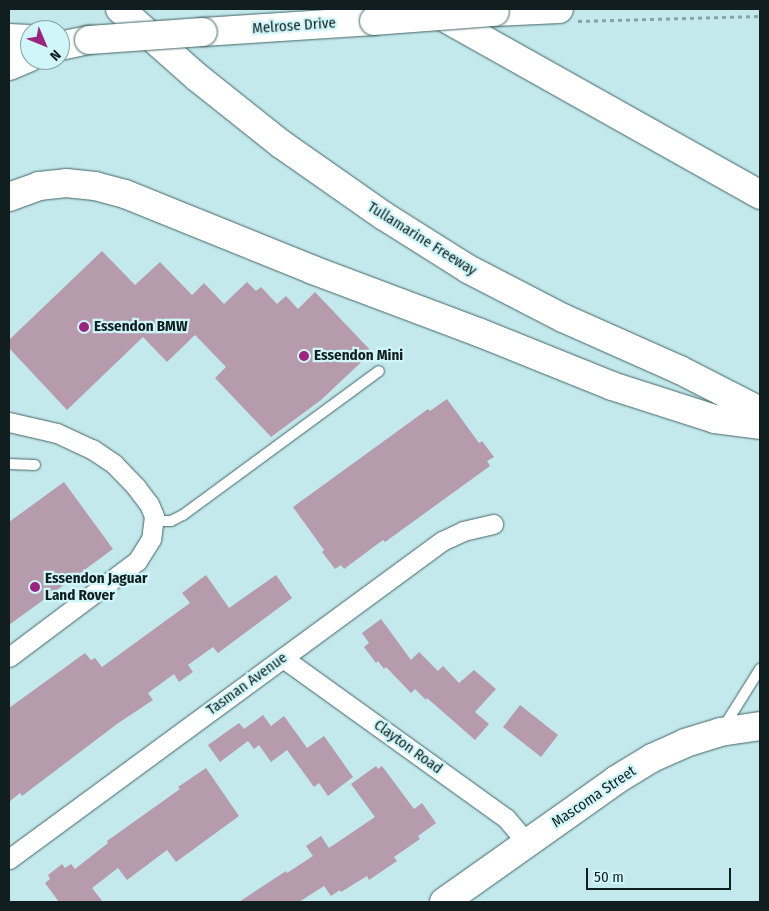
<!DOCTYPE html>
<style>
body{margin:0}
#map{position:relative;width:769px;height:911px;overflow:hidden;background:#c4e9ec;font-family:"Fira Sans Condensed",sans-serif}
div>[style]{position:absolute}
.building>*{inset:0;background:#b59bac}
.path>*{height:3px;margin-top:-1.5px;transform-origin:0;background:repeating-linear-gradient(90deg,#87a4a6 0 4px,transparent 0 8px)}
.roads{filter:drop-shadow(0 0 1px #436466) drop-shadow(0 0 1px #436466)}
.service>*{height:10px;margin:-5px;padding:0 5px;transform-origin:5px;border-radius:5px;background:#fff}
.minor>*{height:19px;margin:-9.5px;padding:0 9.5px;transform-origin:9.5px;border-radius:9.5px;background:#fff}
.secondary>*{height:28px;margin:-14px;padding:0 14px;transform-origin:14px;border-radius:14px;background:#fff}
.primary>*{height:28px;margin:-14px;padding:0 14px;transform-origin:14px;border-radius:14px;background:#fff}
.motorway>*{height:28px;margin:-14px;padding:0 14px;transform-origin:14px;border-radius:14px;background:#fff}
.bridges{filter:drop-shadow(0 0 1px #436466) drop-shadow(0 0 1px #436466)}
.primary-bridge>*{height:28px;margin:-14px;padding:0 14px;transform-origin:14px;border-radius:14px;background:#fff}
.dots>*{width:14px;height:14px;translate:-50% -50%;box-sizing:border-box;border:2px solid #d1f6f9;border-radius:50%}
span{translate:-50% -50%;white-space:nowrap;text-align:center;line-height:1.15;-webkit-text-stroke:4.5px #d1f6f9;paint-order:stroke}
.street-label{font-size:15px;color:#101e1f}
.poi-label{font-size:15px;color:#101e1f;font-weight:700}
.left{translate:0 -50%;text-align:left}
.frame{position:absolute;inset:0;border:10px solid #101e1f;pointer-events:none}
.north{position:absolute;left:20px;top:20px;width:50px;height:50px;box-sizing:border-box;background:#d1f6f9;border:1px solid #84a0a2;border-radius:50%;rotate:135deg;font-size:14px;font-weight:700;line-height:20px;text-align:center;color:#101e1f}
.north::after{content:'';display:block;margin:auto;width:18px;height:22px;background:#9a2580;clip-path:polygon(50% 0,100% 100%,50% 72%,0 100%)}
.scale{position:absolute;left:586px;top:868px;width:145px;height:22px;box-sizing:border-box;border:2px solid #101e1f;border-top:0;padding-left:6px;font-size:15px;line-height:18px;white-space:nowrap;color:#101e1f;-webkit-text-stroke:4px #d1f6f9;paint-order:stroke}
</style>
<div id="map">
<div class="building">
<i style="clip-path:polygon(102px 251px,135px 285px,160px 262px,192px 295px,204px 283px,224px 304px,247px 282px,256px 291px,261px 287px,277px 304px,286px 296px,298px 309px,315px 292px,372px 352px,321px 400px,271px 437px,215px 378px,226px 367px,195px 335px,167px 362px,143px 337px,67px 410px,9px 348px,9px 340px)"></i>
<i style="clip-path:polygon(447px 399px,479px 443px,482px 441px,494px 457px,487px 461px,490px 466px,385px 542px,383px 540px,344px 569px,341px 565px,335px 569px,322px 552px,324px 550px,293px 507px,428px 409px,430px 411px)"></i>
<i style="clip-path:polygon(64px 482px,113px 549px,9px 625px,9px 522px)"></i>
<i style="clip-path:polygon(206px 575px,229px 608px,276px 575px,292px 598px,218px 653px,213px 647px,188px 665px,193px 672px,179px 682px,174px 674px,148px 693px,153px 700px,117px 724px,22px 796px,20px 793px,9px 802px,9px 708px,85px 653px,91px 660px,95px 658px,102px 667px,190px 603px,182px 593px)"></i>
<i style="clip-path:polygon(381px 619px,411px 660px,419px 652px,438px 671px,443px 666px,459px 683px,474px 670px,496px 689px,475px 712px,489px 724px,475px 740px,427px 698px,426px 700px,415px 689px,411px 693px,386px 667px,384px 669px,378px 661px,376px 663px,364px 647px,369px 643px,362px 633px)"></i>
<i style="clip-path:polygon(520px 705px,558px 735px,541px 757px,503px 727px)"></i>
<i style="clip-path:polygon(263px 715px,271px 726px,284px 716px,307px 748px,324px 736px,353px 777px,328px 796px,319px 783px,314px 787px,287px 750px,271px 762px,259px 745px,254px 749px,248px 741px,220px 762px,208px 745px,239px 723px,244px 729px)"></i>
<i style="clip-path:polygon(376px 766px,378px 769px,382px 766px,414px 809px,422px 803px,436px 823px,418px 836px,420px 839px,394px 857px,397px 861px,369px 880px,367px 876px,341px 892px,340px 890px,331px 896px,324px 886px,299px 902px,239px 902px,286px 871px,287px 873px,313px 856px,306px 846px,321px 836px,329px 848px,375px 817px,351px 784px)"></i>
<i style="clip-path:polygon(206px 768px,239px 816px,176px 862px,167px 850px,127px 880px,118px 868px,92px 888px,103px 902px,59px 902px,45px 883px,50px 879px,48px 875px,62px 864px,65px 868px,71px 864px,75px 869px,108px 843px,107px 841px,180px 789px,178px 787px)"></i>
</div>
<div class="path">
<i style="left:578px;top:21px;width:182px;rotate:-1.6deg"></i>
</div>
<div class="roads">
<div class="service">
<i style="left:9px;top:464px;width:26px;rotate:2deg"></i>
<i style="left:154px;top:521px;width:17px"></i>
<i style="left:171px;top:521px;width:13px;rotate:-27deg"></i>
<i style="left:183px;top:515px;width:243px;rotate:-36.3deg"></i>
<i style="left:723px;top:728px;width:70px;rotate:-57.9deg"></i>
</div>
<div class="minor">
<i style="left:9px;top:422px;width:49px;rotate:12.9deg"></i>
<i style="left:57px;top:433px;width:38px;rotate:25deg"></i>
<i style="left:92px;top:449px;width:27px;rotate:34deg"></i>
<i style="left:114px;top:464px;width:32px;rotate:46deg"></i>
<i style="left:136px;top:487px;width:21px;rotate:53deg"></i>
<i style="left:149px;top:504px;width:13px;rotate:67deg"></i>
<i style="left:154px;top:516px;width:23px;rotate:97deg"></i>
<i style="left:151px;top:539px;width:26px;rotate:122deg"></i>
<i style="left:137px;top:561px;width:160px;rotate:143.1deg"></i>
<i style="left:283px;top:658px;width:274px;rotate:35.7deg"></i>
<i style="left:506px;top:818px;width:33px;rotate:50deg"></i>
<i style="left:9px;top:859px;width:537px;rotate:-36.29deg"></i>
<i style="left:442px;top:541px;width:23px;rotate:-25deg"></i>
<i style="left:463px;top:531px;width:31px;rotate:-13deg"></i>
</div>
<div class="secondary">
<i style="left:444px;top:902px;width:211px;rotate:-35.3deg"></i>
<i style="left:616px;top:780px;width:42px;rotate:-31.4deg"></i>
<i style="left:652px;top:758px;width:36px;rotate:-24deg"></i>
<i style="left:685px;top:743px;width:37px;rotate:-17deg"></i>
<i style="left:720px;top:732px;width:40px;rotate:-8.5deg"></i>
</div>
<div class="primary">
<i style="left:495px;top:12px;width:64px;rotate:-2.7deg"></i>
<i style="left:203px;top:32px;width:171px;rotate:-3.7deg"></i>
<i style="left:9px;top:38px;width:21px;rotate:3deg"></i>
<i style="left:60px;top:46px;width:30px;rotate:-12deg"></i>
<i style="left:9px;top:66px;width:23px;rotate:-23deg"></i>
</div>
<div class="motorway">
<i style="left:120px;top:9px;width:104px;rotate:41.5deg"></i>
<i style="left:198px;top:78px;width:106px;rotate:38.5deg"></i>
<i style="left:281px;top:144px;width:126px;rotate:35deg"></i>
<i style="left:384px;top:216px;width:99px;rotate:32.2deg"></i>
<i style="left:468px;top:269px;width:107px;rotate:27.3deg"></i>
<i style="left:563px;top:318px;width:128px;rotate:24deg"></i>
<i style="left:680px;top:370px;width:90px;rotate:27.1deg"></i>
<i style="left:429px;top:9px;width:380px;rotate:29.3deg"></i>
<i style="left:9px;top:197px;width:32px;rotate:-20deg"></i>
<i style="left:39px;top:186px;width:27px;rotate:-6deg"></i>
<i style="left:66px;top:183px;width:29px;rotate:6deg"></i>
<i style="left:95px;top:186px;width:31px;rotate:15deg"></i>
<i style="left:125px;top:194px;width:203px;rotate:22deg"></i>
<i style="left:313px;top:270px;width:176px;rotate:20.6deg"></i>
<i style="left:478px;top:332px;width:144px;rotate:21.9deg"></i>
<i style="left:612px;top:386px;width:108px;rotate:17.8deg"></i>
<i style="left:715px;top:419px;width:45px;rotate:7.6deg"></i>
</div>
</div>
<div class="bridges">
<div class="primary-bridge">
<i style="left:374px;top:21px;width:121px;rotate:-4.3deg"></i>
<i style="left:89px;top:40px;width:114px;rotate:-4deg"></i>
</div>
</div>
<div class="dots">
<i style="left:84px;top:327px;background:#9a2580"></i>
<i style="left:304px;top:356px;background:#9a2580"></i>
<i style="left:35px;top:587px;background:#9a2580"></i>
</div>
<div class="street-label">
<span style="left:294px;top:26px;rotate:-4deg">Melrose Drive</span>
<span style="left:422px;top:239px;rotate:32deg">Tullamarine Freeway</span>
<span style="left:247px;top:684px;rotate:-36deg">Tasman Avenue</span>
<span style="left:408px;top:747px;rotate:36deg">Clayton Road</span>
<span style="left:594px;top:797px;rotate:-34deg">Mascoma Street</span>
</div>
<div class="poi-label">
<span class="left" style="left:94px;top:327px">Essendon BMW</span>
<span class="left" style="left:314px;top:356px">Essendon Mini</span>
<span class="left" style="left:45px;top:587px">Essendon Jaguar<br>Land Rover</span>
</div>
<div class="frame"></div>
<div class="north">N</div>
<div class="scale">50 m</div>
</div>
